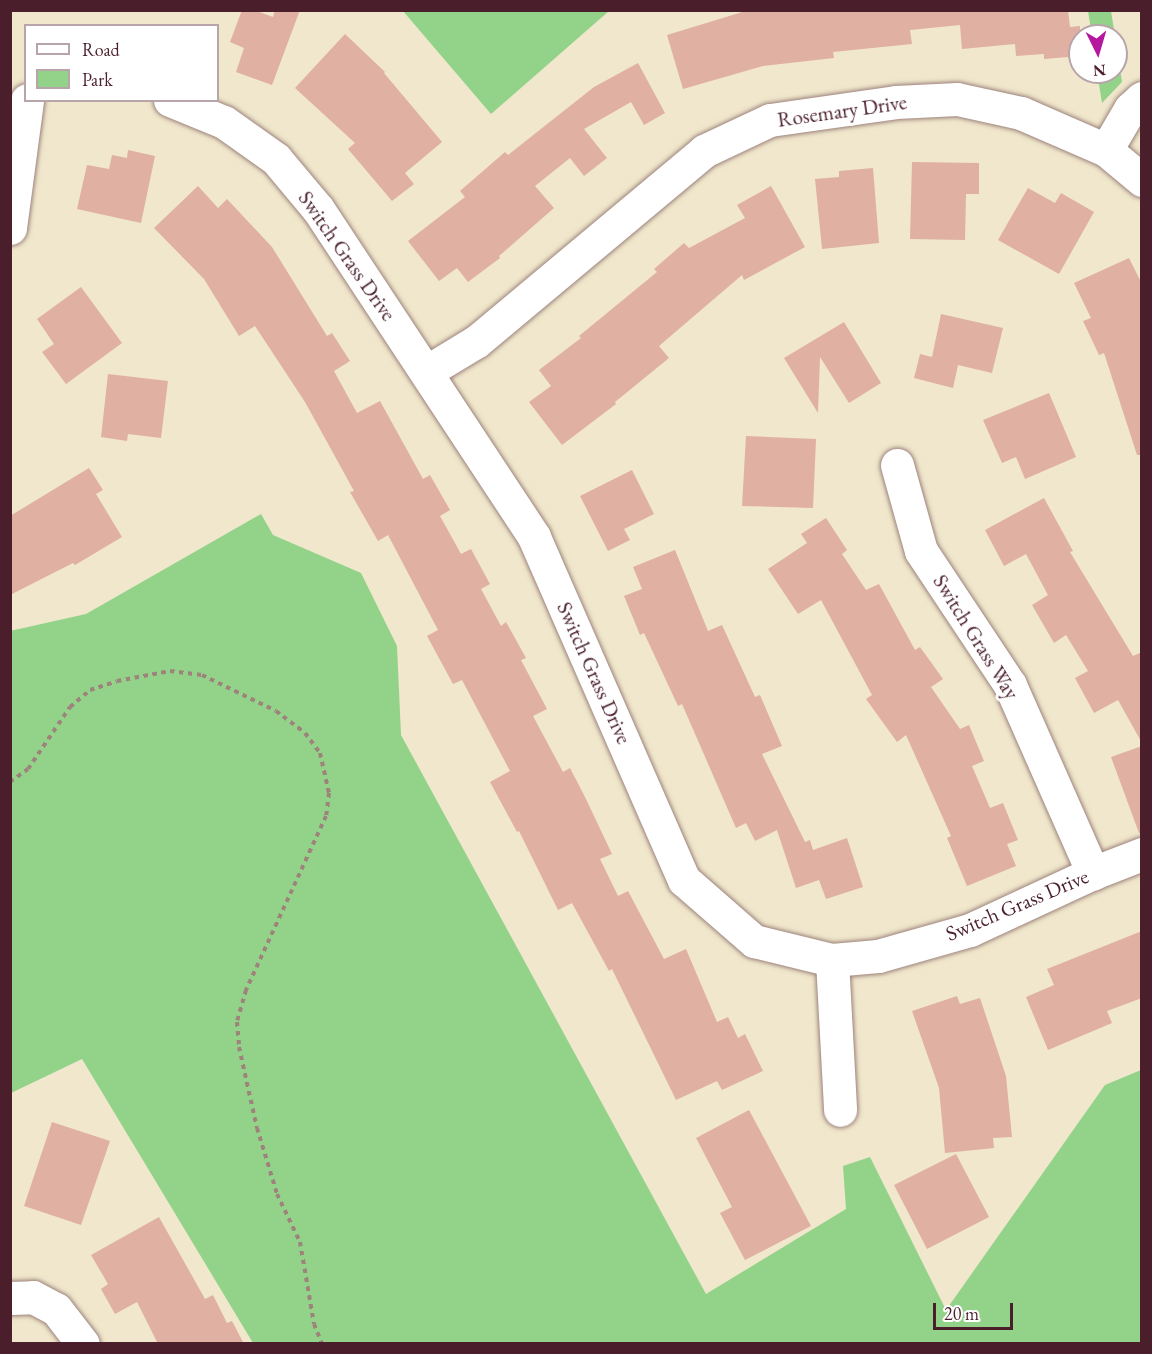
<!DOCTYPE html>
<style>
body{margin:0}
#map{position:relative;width:1152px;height:1354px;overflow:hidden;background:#f0e7cc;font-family:"EB Garamond",serif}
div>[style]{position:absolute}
.green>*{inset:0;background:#92d389}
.building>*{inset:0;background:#e0b0a2}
.path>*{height:4px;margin-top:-2px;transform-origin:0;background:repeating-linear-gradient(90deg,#9d837c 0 4.5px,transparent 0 9px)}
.roads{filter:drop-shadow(0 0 2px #9d837c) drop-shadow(0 0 2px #9d837c)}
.minor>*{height:33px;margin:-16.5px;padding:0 16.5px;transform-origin:16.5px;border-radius:16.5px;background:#fff}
span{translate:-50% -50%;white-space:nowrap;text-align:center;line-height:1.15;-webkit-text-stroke:6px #fff;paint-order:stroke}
.street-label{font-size:21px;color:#4a1f2b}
.frame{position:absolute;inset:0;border:12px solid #4a1f2b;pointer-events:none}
.legend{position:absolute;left:24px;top:24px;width:195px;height:78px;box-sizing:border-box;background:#fff;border:2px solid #b7a5aa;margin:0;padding:8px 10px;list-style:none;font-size:18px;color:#4a1f2b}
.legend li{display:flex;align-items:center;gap:12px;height:30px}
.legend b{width:30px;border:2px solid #b7a5aa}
.north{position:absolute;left:1068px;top:24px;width:60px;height:60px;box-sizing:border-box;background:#fff;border:2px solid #b7a5aa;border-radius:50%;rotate:175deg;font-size:16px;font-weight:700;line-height:24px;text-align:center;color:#4a1f2b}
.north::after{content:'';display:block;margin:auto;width:21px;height:27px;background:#b5179e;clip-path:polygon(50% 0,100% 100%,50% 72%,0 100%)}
.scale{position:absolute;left:933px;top:1303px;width:80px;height:27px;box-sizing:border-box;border:3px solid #4a1f2b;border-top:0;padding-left:8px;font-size:18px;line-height:21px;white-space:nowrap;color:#4a1f2b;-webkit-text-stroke:4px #fff;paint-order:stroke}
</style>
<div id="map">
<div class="green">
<i style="clip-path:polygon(403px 11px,609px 11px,491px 114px)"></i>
<i style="clip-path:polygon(1088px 11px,1111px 11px,1115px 36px,1092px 36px)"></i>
<i style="clip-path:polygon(1116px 45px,1122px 82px,1102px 103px,1097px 72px,1116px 72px)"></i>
<i style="clip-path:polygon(261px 514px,273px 535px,361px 573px,397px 646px,401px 735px,706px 1294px,846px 1209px,843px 1166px,870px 1157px,946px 1310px,1105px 1085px,1141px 1070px,1141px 1343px,253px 1343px,82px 1059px,11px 1093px,10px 631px,86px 614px)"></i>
</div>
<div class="building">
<i style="clip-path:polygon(242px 10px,254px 10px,273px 17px,275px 10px,300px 10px,272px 85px,236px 72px,244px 48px,230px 42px)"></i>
<i style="clip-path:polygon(749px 10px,1068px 10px,1070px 27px,1080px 26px,1080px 56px,1044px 59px,1044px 54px,1016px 56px,1015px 44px,962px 49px,960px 25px,910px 30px,912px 44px,833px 52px,834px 58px,763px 66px,683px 89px,667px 35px)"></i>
<i style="clip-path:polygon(345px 34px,385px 72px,384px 73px,442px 142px,405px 173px,414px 184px,392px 201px,348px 149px,355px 143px,295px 88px)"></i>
<i style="clip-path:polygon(638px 63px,665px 113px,644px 125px,631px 102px,584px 129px,607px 158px,584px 176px,570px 158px,535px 186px,554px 208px,499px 256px,500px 258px,468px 282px,457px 268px,439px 281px,408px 241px,465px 197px,460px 191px,505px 152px,508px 155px,594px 87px)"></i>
<i style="clip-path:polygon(128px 150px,155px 156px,141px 223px,77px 209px,87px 165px,109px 169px,112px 155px,127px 158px)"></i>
<i style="clip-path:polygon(912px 162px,979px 163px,979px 194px,966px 194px,965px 240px,910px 239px)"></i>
<i style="clip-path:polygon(873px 168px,879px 243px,822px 249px,815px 179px,839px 177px,839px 171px)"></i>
<i style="clip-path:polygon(198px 186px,218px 208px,227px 199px,272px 247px,327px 336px,332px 333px,350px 361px,334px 371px,357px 413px,380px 401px,423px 479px,430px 475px,450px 510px,440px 516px,461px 554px,471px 549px,490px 584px,481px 589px,501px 626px,506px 622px,526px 658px,521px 660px,547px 709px,533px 716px,563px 772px,570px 768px,585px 797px,612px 854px,600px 859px,618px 896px,628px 891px,664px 959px,686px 949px,717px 1022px,728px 1017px,738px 1038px,745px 1034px,763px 1071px,722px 1090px,717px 1081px,676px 1100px,612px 969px,609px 971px,572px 903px,558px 910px,519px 831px,517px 832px,490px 782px,510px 771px,462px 680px,453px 684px,427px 636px,438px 630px,388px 535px,378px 541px,350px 492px,354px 491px,305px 402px,255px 326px,239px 336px,204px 279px,154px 228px)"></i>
<i style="clip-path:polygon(771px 186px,805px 247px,744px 280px,742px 275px,659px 346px,669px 358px,615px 402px,616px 404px,562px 445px,529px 402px,551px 386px,539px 370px,581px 338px,579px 336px,657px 272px,654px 269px,684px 243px,689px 248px,745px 218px,737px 205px)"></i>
<i style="clip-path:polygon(1028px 188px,1055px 203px,1061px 193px,1094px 212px,1059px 274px,998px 240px)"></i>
<i style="clip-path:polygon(1129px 258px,1142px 284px,1142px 455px,1137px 455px,1104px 353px,1099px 355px,1083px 321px,1091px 318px,1074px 283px)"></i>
<i style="clip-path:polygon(81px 287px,122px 343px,66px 384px,42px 352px,54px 344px,37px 319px)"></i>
<i style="clip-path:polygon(941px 314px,1003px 328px,992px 373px,958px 365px,953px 388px,914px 378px,920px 354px,932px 357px)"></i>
<i style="clip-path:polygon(844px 322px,881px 383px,849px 403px,820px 357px,818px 413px,784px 358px)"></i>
<i style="clip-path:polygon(108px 374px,168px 381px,161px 438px,128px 434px,127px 441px,101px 437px)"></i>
<i style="clip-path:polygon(1049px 393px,1076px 457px,1025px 479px,1016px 457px,1002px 463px,983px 420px)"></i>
<i style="clip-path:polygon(746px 436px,816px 439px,813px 508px,742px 506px)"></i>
<i style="clip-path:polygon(89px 468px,103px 490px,96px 494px,122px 537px,75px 565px,73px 563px,10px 595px,10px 516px)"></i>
<i style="clip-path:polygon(632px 470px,654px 514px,624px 529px,630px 540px,608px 551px,580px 496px)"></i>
<i style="clip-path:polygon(1044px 498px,1073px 551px,1070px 552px,1133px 656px,1142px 652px,1142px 743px,1118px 700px,1094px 713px,1075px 678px,1088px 671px,1066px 635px,1054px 643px,1032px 605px,1048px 595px,1026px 554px,1004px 566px,985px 530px)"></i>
<i style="clip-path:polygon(826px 518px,847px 550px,842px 554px,866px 590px,879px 584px,915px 650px,920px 647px,943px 679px,931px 687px,960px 729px,969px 725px,984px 761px,972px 766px,990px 808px,1003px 803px,1018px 840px,1007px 844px,1016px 866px,967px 886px,947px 838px,951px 836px,906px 735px,897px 742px,866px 699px,872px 695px,821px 600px,798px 614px,768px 569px,807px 543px,801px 534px)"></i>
<i style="clip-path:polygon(675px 550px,708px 631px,722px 625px,755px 697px,760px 695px,782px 746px,762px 754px,805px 842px,810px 840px,813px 850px,847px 838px,863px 887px,826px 899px,819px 880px,796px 888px,777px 830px,755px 841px,746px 823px,736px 828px,682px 704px,678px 706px,644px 633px,640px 635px,624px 596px,642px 589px,633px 567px)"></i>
<i style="clip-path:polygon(1142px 746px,1142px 833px,1139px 833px,1111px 757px)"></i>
<i style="clip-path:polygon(1142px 931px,1142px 998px,1107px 1011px,1112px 1023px,1048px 1050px,1026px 997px,1054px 985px,1047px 969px)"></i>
<i style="clip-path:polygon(957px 996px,960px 1004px,980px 998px,1006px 1076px,1012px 1137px,993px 1138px,994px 1148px,945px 1153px,939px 1088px,912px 1011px)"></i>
<i style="clip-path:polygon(749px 1110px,811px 1226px,745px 1260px,720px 1213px,732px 1207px,696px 1138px)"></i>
<i style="clip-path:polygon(52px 1122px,110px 1141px,81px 1225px,24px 1206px)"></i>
<i style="clip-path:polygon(956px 1154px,989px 1217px,927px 1249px,894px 1185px)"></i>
<i style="clip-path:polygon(159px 1217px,205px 1299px,213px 1295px,227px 1323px,232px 1321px,244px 1344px,158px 1344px,137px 1302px,115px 1314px,101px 1289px,108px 1284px,91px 1255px)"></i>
</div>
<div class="path">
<i style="left:10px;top:782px;width:22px;rotate:-36deg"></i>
<i style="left:28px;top:769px;width:75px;rotate:-55.9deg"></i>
<i style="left:70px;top:707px;width:26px;rotate:-40deg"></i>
<i style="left:90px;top:690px;width:28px;rotate:-18deg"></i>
<i style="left:117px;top:681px;width:54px;rotate:-10.7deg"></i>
<i style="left:170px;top:671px;width:32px;rotate:7deg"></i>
<i style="left:202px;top:675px;width:82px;rotate:25.9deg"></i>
<i style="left:276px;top:711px;width:36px;rotate:37deg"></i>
<i style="left:305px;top:733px;width:25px;rotate:53deg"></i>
<i style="left:320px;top:753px;width:41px;rotate:77.3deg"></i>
<i style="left:329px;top:793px;width:23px;rotate:97deg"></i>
<i style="left:326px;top:816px;width:192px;rotate:114.7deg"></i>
<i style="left:246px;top:990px;width:33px;rotate:106deg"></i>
<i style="left:237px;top:1022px;width:25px;rotate:85deg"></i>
<i style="left:239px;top:1047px;width:83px;rotate:77.5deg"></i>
<i style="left:257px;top:1128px;width:69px;rotate:73.1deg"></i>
<i style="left:277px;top:1194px;width:53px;rotate:64.4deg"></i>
<i style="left:300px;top:1242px;width:83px;rotate:80.3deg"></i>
<i style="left:314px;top:1324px;width:22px;rotate:68deg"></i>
</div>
<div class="roads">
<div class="minor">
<i style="left:170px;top:100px;width:58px;rotate:22.2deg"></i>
<i style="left:224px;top:122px;width:64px;rotate:35.4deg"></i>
<i style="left:276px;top:159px;width:65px;rotate:50deg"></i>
<i style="left:318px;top:209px;width:393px;rotate:56.6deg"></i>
<i style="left:534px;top:537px;width:374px;rotate:66.4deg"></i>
<i style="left:684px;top:880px;width:93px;rotate:41.1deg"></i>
<i style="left:754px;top:941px;width:80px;rotate:13.7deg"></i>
<i style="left:832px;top:960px;width:46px;rotate:-5deg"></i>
<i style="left:878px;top:956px;width:96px;rotate:-15.8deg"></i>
<i style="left:970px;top:930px;width:136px;rotate:-24.9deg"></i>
<i style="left:1093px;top:873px;width:53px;rotate:-21.2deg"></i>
<i style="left:1106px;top:150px;width:48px;rotate:-59.7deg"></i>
<i style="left:1130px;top:109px;width:16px;rotate:-43deg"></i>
<i style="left:10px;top:228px;width:129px;rotate:-82.4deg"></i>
<i style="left:426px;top:372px;width:60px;rotate:-31.3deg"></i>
<i style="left:477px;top:341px;width:296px;rotate:-39.9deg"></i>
<i style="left:704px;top:151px;width:73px;rotate:-25.2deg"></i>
<i style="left:770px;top:120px;width:127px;rotate:-8.1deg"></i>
<i style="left:896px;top:102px;width:61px;rotate:-2.8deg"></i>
<i style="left:957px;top:99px;width:66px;rotate:12.3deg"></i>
<i style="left:1021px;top:113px;width:93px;rotate:23.5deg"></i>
<i style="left:1106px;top:150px;width:47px;rotate:39.8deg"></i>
<i style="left:897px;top:465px;width:89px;rotate:74.4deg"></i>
<i style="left:921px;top:551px;width:161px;rotate:56.4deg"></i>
<i style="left:1010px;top:685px;width:206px;rotate:66.2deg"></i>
<i style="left:832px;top:960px;width:150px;rotate:86.9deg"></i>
<i style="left:10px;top:1298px;width:23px;rotate:-2deg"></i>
<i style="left:33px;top:1297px;width:26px;rotate:28deg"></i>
<i style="left:56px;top:1309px;width:44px;rotate:52.4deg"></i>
</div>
</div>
<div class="street-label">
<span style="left:842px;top:111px;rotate:-8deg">Rosemary Drive</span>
<span style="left:347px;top:256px;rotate:55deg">Switch Grass Drive</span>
<span style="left:976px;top:637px;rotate:58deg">Switch Grass Way</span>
<span style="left:594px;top:673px;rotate:66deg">Switch Grass Drive</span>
<span style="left:1017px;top:905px;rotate:-23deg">Switch Grass Drive</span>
</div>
<div class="frame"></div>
<ul class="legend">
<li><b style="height:8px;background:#fff"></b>Road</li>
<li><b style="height:16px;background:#92d389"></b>Park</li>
</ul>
<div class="north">N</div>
<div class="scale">20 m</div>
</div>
